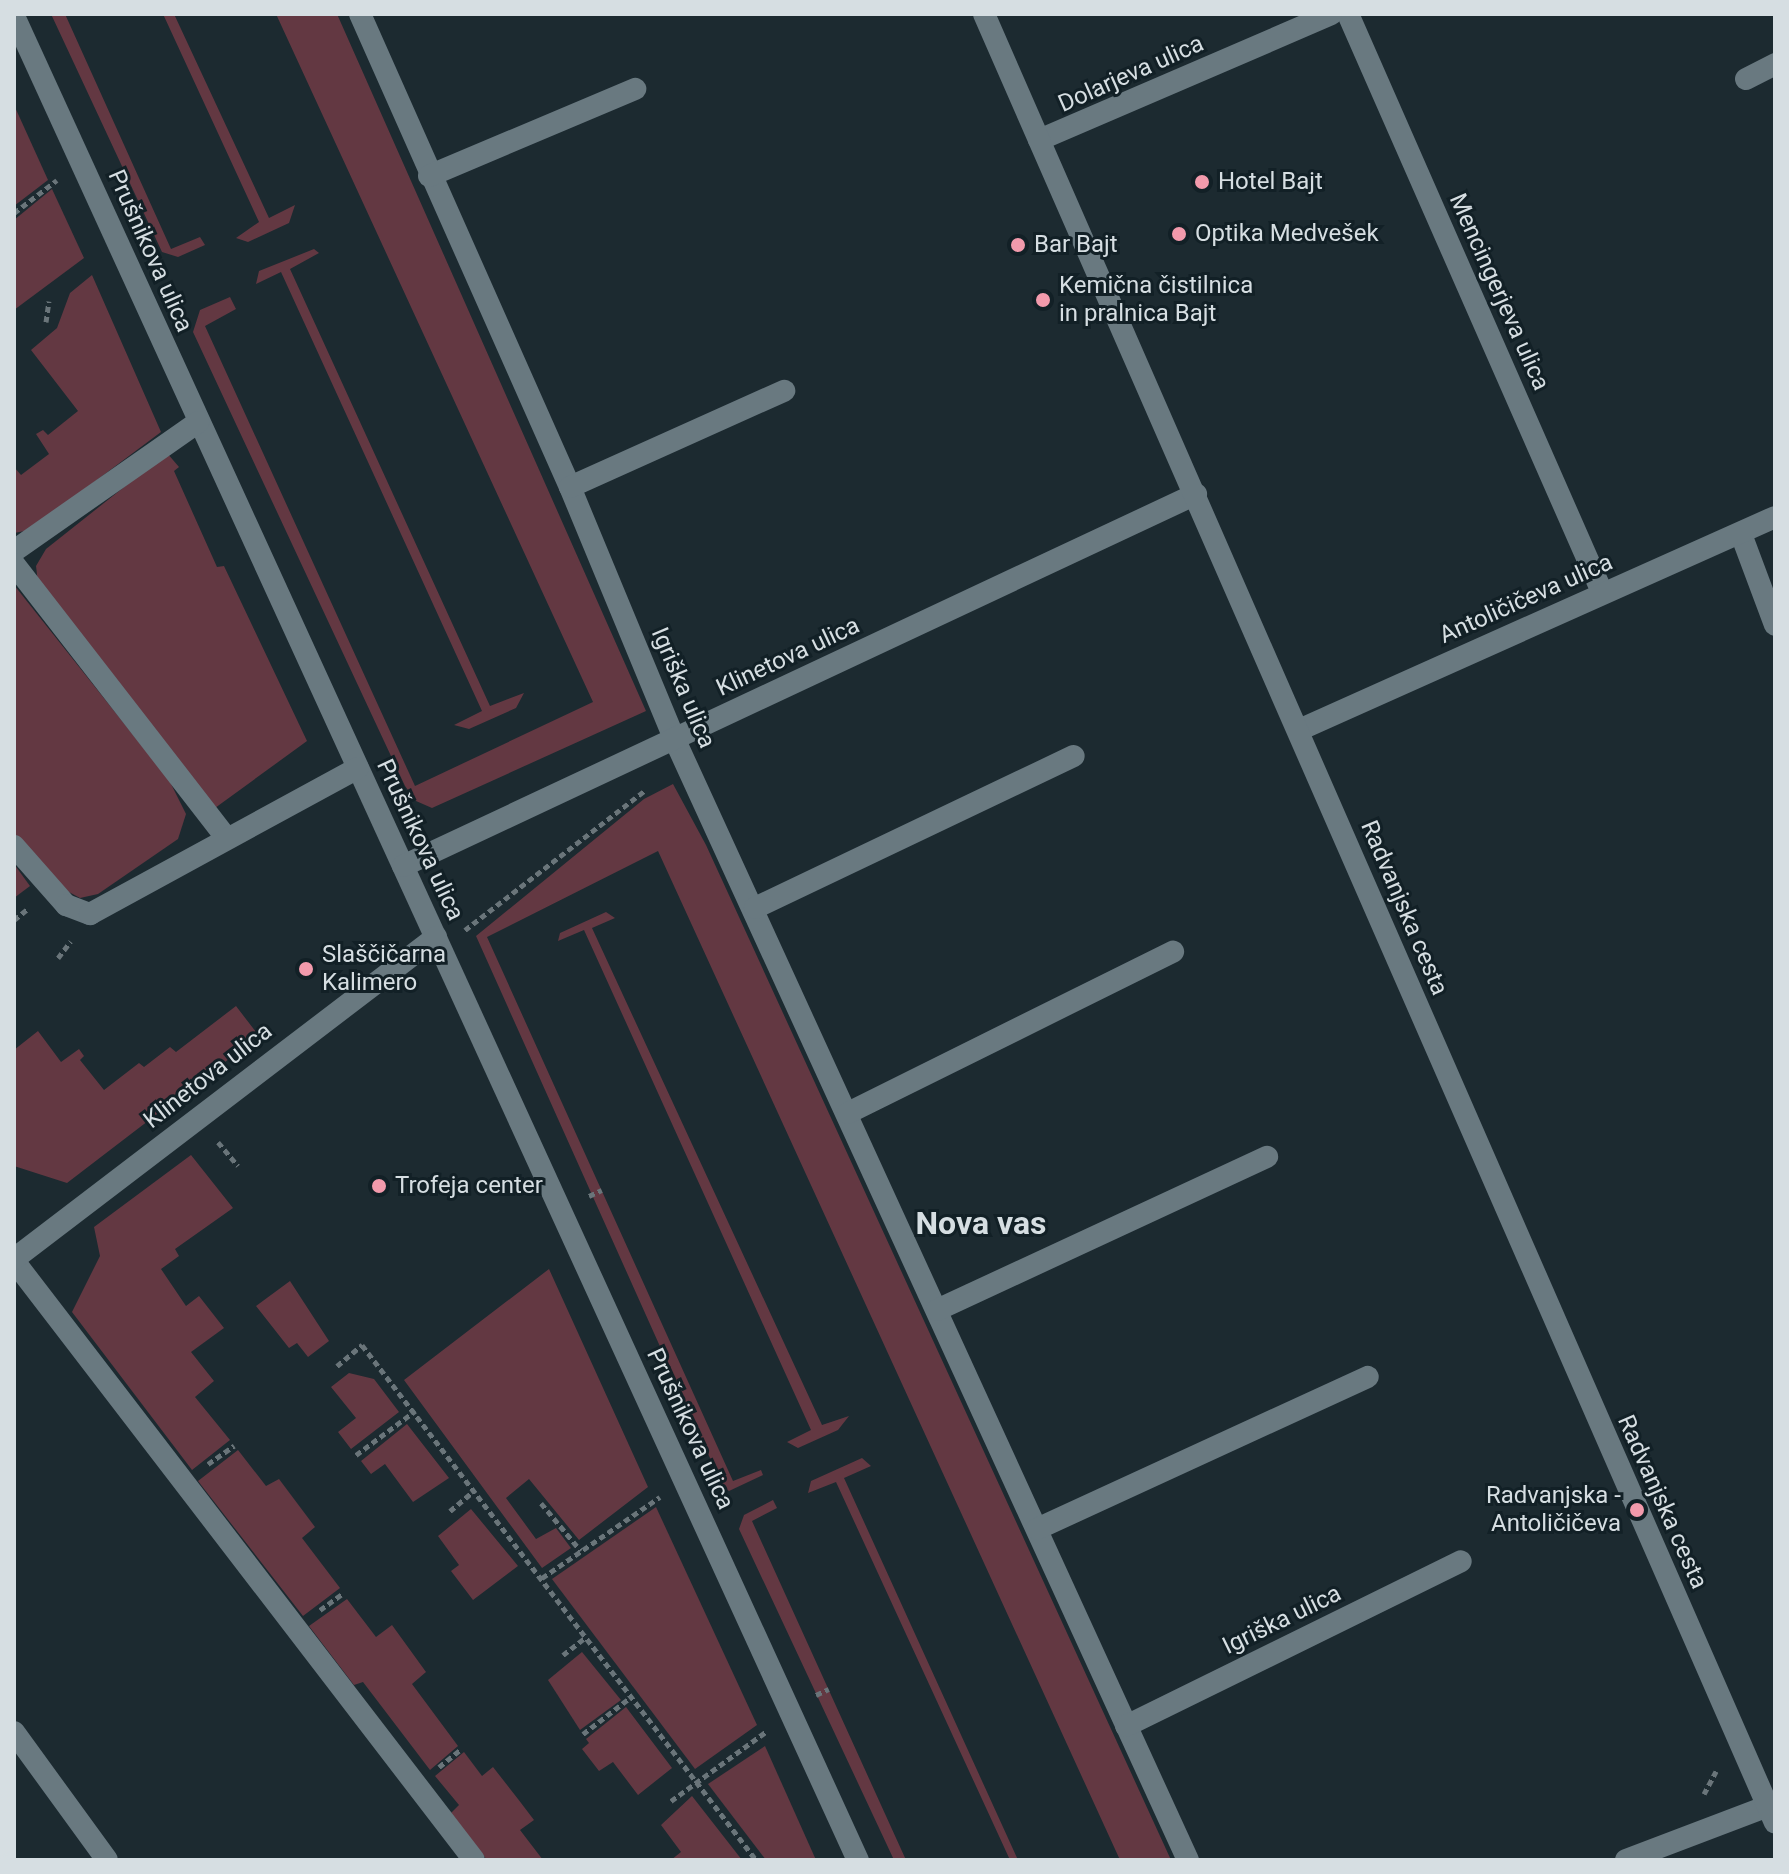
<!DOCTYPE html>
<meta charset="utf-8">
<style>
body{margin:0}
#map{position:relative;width:1789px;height:1874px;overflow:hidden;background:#1c2a30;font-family:Roboto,sans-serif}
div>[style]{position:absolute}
.green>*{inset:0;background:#633842}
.path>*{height:5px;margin-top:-2.5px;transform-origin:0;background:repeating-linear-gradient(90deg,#6a757a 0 6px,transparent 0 10px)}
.pedestrian>*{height:22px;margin:-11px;padding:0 11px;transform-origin:11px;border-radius:11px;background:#697980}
.minor>*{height:22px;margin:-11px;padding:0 11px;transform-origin:11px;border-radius:11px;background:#697980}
.tertiary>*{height:22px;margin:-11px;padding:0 11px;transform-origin:11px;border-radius:11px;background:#697980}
.dots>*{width:22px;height:22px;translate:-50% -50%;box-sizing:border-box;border:4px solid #122026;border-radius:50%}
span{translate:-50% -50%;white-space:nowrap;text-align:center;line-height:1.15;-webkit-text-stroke:6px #122026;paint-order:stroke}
.street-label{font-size:24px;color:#d6dee2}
.poi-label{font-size:24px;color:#d6dee2}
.left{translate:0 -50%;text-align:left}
.right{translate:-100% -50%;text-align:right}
.district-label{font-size:32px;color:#d6dee2;font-weight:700}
.frame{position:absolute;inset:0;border:16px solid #d6dee2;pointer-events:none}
</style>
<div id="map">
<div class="green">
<i style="clip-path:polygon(51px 14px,65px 14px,171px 249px,200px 237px,205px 245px,178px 257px,162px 252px)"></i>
<i style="clip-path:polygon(163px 14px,174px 14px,269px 218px,295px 205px,289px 223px,248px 242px,236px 238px,259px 222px)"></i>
<i style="clip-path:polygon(276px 14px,337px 14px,646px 711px,432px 808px,416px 801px,405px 786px,193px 332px,200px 310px,230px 297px,236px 309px,205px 326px,415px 786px,593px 702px)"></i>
<i style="clip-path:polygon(14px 105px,48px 180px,14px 206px)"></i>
<i style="clip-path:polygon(52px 189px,84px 258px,14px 310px,14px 220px)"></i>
<i style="clip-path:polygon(314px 249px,319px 253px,290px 269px,490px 706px,524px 693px,516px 708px,469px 729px,454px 725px,482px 711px,281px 272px,256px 284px,259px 271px)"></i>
<i style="clip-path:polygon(92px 275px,161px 432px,30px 530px,14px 533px,14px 467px,21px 475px,49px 454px,36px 434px,43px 430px,48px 435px,78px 411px,31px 350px,57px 328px,70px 293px)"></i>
<i style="clip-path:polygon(167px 453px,179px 467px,174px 471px,217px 567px,224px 566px,307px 741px,215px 808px,38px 583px,36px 566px,46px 549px)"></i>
<i style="clip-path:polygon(14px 585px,169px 780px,186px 814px,178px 839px,98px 894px,80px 898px,58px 886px,14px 833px)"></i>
<i style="clip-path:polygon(673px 784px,706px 845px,1171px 1860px,1120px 1860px,658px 851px,487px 937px,733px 1481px,761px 1470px,763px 1475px,729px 1491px,723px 1487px,476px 936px,644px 799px)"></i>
<i style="clip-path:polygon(14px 864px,30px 886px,14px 898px)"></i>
<i style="clip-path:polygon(606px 912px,615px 918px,592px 928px,822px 1425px,849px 1416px,838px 1430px,798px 1448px,787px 1442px,811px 1430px,584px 930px,558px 941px,560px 933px)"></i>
<i style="clip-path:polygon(236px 1006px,259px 1036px,67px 1183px,14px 1166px,14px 1050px,38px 1031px,61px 1062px,79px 1049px,84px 1056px,80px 1060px,104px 1090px,139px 1063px,144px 1067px,170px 1047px,176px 1052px)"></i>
<i style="clip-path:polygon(191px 1155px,233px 1208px,175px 1249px,179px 1256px,161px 1269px,186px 1306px,199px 1296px,224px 1328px,191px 1352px,214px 1381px,195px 1397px,230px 1440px,192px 1470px,72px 1312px,100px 1256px,94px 1227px)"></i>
<i style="clip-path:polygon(549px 1269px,648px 1487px,579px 1540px,529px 1479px,506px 1498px,536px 1539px,556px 1528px,571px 1548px,542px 1568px,404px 1380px)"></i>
<i style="clip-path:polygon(290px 1281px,329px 1341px,308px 1357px,297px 1343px,289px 1348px,256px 1306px)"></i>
<i style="clip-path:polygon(349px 1373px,374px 1379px,399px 1412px,351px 1449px,338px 1432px,356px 1418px,331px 1387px)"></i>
<i style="clip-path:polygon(407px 1424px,449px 1478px,413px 1502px,385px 1464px,371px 1474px,361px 1461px)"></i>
<i style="clip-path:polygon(238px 1450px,266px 1486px,279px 1479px,315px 1527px,302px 1538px,340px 1588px,303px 1616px,198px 1481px)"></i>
<i style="clip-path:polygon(862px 1458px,871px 1466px,844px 1478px,1018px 1860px,1010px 1860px,836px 1482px,808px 1493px,811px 1481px)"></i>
<i style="clip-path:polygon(773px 1500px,777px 1508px,752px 1521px,906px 1860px,894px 1860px,739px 1529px,744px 1515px)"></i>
<i style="clip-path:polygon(656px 1507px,757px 1725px,695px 1769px,552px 1579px)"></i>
<i style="clip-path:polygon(471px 1509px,518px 1566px,473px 1600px,451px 1571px,459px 1565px,438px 1536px)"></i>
<i style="clip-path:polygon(347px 1599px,376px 1637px,392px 1625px,426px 1672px,412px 1684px,458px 1746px,430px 1770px,363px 1682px,354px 1685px,309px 1626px)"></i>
<i style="clip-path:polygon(582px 1652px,621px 1700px,580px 1730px,548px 1680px)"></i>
<i style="clip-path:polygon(626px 1707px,672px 1768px,638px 1795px,613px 1762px,599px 1771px,582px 1749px,589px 1743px,586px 1739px)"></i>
<i style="clip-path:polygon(765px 1746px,816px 1860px,766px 1860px,708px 1784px)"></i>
<i style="clip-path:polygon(464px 1752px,482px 1776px,493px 1767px,518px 1799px,534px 1820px,520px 1830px,543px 1860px,487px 1860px,451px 1813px,459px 1805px,435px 1776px)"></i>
<i style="clip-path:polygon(692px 1796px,742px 1860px,671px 1860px,681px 1852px,661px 1825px)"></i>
</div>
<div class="path">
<i style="left:14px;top:213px;width:54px;rotate:-37.5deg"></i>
<i style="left:46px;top:322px;width:21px;rotate:-82deg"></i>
<i style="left:14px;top:920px;width:19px;rotate:-39deg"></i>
<i style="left:465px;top:930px;width:227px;rotate:-37.8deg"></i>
<i style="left:58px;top:958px;width:21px;rotate:-53deg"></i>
<i style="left:218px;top:1142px;width:31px;rotate:50deg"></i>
<i style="left:589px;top:1196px;width:14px;rotate:-25deg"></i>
<i style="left:337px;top:1366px;width:33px;rotate:-40deg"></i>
<i style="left:362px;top:1345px;width:648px;rotate:52.58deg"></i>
<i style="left:356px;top:1455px;width:74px;rotate:-36.7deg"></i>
<i style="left:208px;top:1464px;width:32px;rotate:-35deg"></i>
<i style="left:541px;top:1503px;width:62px;rotate:50.2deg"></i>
<i style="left:450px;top:1511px;width:33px;rotate:-40deg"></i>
<i style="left:542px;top:1578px;width:143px;rotate:-34.5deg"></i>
<i style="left:320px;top:1610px;width:29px;rotate:-36deg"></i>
<i style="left:563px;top:1655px;width:29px;rotate:-38deg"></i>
<i style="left:816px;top:1695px;width:14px;rotate:-25deg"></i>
<i style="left:583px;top:1734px;width:61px;rotate:-37.6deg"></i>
<i style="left:439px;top:1767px;width:28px;rotate:-39deg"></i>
<i style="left:1704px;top:1794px;width:26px;rotate:-62deg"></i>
<i style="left:671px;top:1801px;width:119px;rotate:-36.1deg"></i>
</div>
<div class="pedestrian">
<i style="left:14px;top:1261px;width:755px;rotate:52.48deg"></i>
</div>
<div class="minor">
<i style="left:360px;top:14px;width:518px;rotate:66.06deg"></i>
<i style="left:570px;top:487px;width:272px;rotate:67.5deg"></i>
<i style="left:674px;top:738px;width:1234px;rotate:65.39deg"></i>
<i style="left:1348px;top:14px;width:631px;rotate:66.28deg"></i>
<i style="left:14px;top:16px;width:2028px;rotate:65.41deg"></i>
<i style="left:1746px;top:79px;width:33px;rotate:-27deg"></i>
<i style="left:1039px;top:140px;width:318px;rotate:-23.3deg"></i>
<i style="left:429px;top:176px;width:224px;rotate:-22.9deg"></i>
<i style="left:570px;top:487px;width:235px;rotate:-24.2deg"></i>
<i style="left:1741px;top:534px;width:97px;rotate:69.5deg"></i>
<i style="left:14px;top:551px;width:225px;rotate:-35deg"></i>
<i style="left:14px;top:564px;width:346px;rotate:52.2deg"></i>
<i style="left:1299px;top:730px;width:521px;rotate:-24.11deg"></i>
<i style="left:14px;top:846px;width:79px;rotate:48.6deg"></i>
<i style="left:66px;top:905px;width:26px;rotate:21deg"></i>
<i style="left:90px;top:914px;width:305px;rotate:-28.6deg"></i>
<i style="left:403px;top:866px;width:876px;rotate:-25.13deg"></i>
<i style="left:755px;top:908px;width:353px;rotate:-25.5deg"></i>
<i style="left:848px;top:1113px;width:363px;rotate:-26.4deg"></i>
<i style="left:14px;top:1259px;width:531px;rotate:-37.34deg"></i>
<i style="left:937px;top:1310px;width:364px;rotate:-24.9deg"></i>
<i style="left:1037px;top:1529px;width:364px;rotate:-24.7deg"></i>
<i style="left:1126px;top:1726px;width:373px;rotate:-26.2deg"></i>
<i style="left:14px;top:1732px;width:158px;rotate:54deg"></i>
<i style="left:1626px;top:1860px;width:152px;rotate:-20.8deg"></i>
</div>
<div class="tertiary">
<i style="left:984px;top:14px;width:1974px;rotate:66.38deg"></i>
</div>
<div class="dots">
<i style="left:1202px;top:182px;background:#f29aac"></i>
<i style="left:1179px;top:234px;background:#f29aac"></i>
<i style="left:1018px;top:245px;background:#f29aac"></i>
<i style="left:1043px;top:300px;background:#f29aac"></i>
<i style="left:306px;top:969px;background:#f29aac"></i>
<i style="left:379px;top:1186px;background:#f29aac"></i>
<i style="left:1637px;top:1510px;background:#f29aac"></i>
</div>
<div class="street-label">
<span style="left:1131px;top:74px;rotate:-24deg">Dolarjeva ulica</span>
<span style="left:150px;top:251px;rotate:66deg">Prušnikova ulica</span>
<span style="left:1499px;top:292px;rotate:66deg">Mencingerjeva ulica</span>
<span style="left:1526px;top:599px;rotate:-24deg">Antoličičeva ulica</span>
<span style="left:788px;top:657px;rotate:-25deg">Klinetova ulica</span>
<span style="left:683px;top:688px;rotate:67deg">Igriška ulica</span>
<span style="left:420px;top:840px;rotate:65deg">Prušnikova ulica</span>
<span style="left:1404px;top:908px;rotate:67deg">Radvanjska cesta</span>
<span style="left:208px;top:1076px;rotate:-38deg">Klinetova ulica</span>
<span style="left:690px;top:1429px;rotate:65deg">Prušnikova ulica</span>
<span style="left:1662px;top:1502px;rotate:66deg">Radvanjska cesta</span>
<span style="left:1282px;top:1620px;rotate:-26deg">Igriška ulica</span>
</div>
<div class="poi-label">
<span class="left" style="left:1218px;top:182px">Hotel Bajt</span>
<span class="left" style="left:1195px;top:234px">Optika Medvešek</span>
<span class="left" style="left:1034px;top:245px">Bar Bajt</span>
<span class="left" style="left:1059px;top:300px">Kemična čistilnica<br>in pralnica Bajt</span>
<span class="left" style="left:322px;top:969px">Slaščičarna<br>Kalimero</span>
<span class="left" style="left:395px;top:1186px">Trofeja center</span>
<span class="right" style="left:1621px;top:1510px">Radvanjska -<br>Antoličičeva</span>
</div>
<div class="district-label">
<span style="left:981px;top:1223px">Nova vas</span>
</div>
<div class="frame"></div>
</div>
